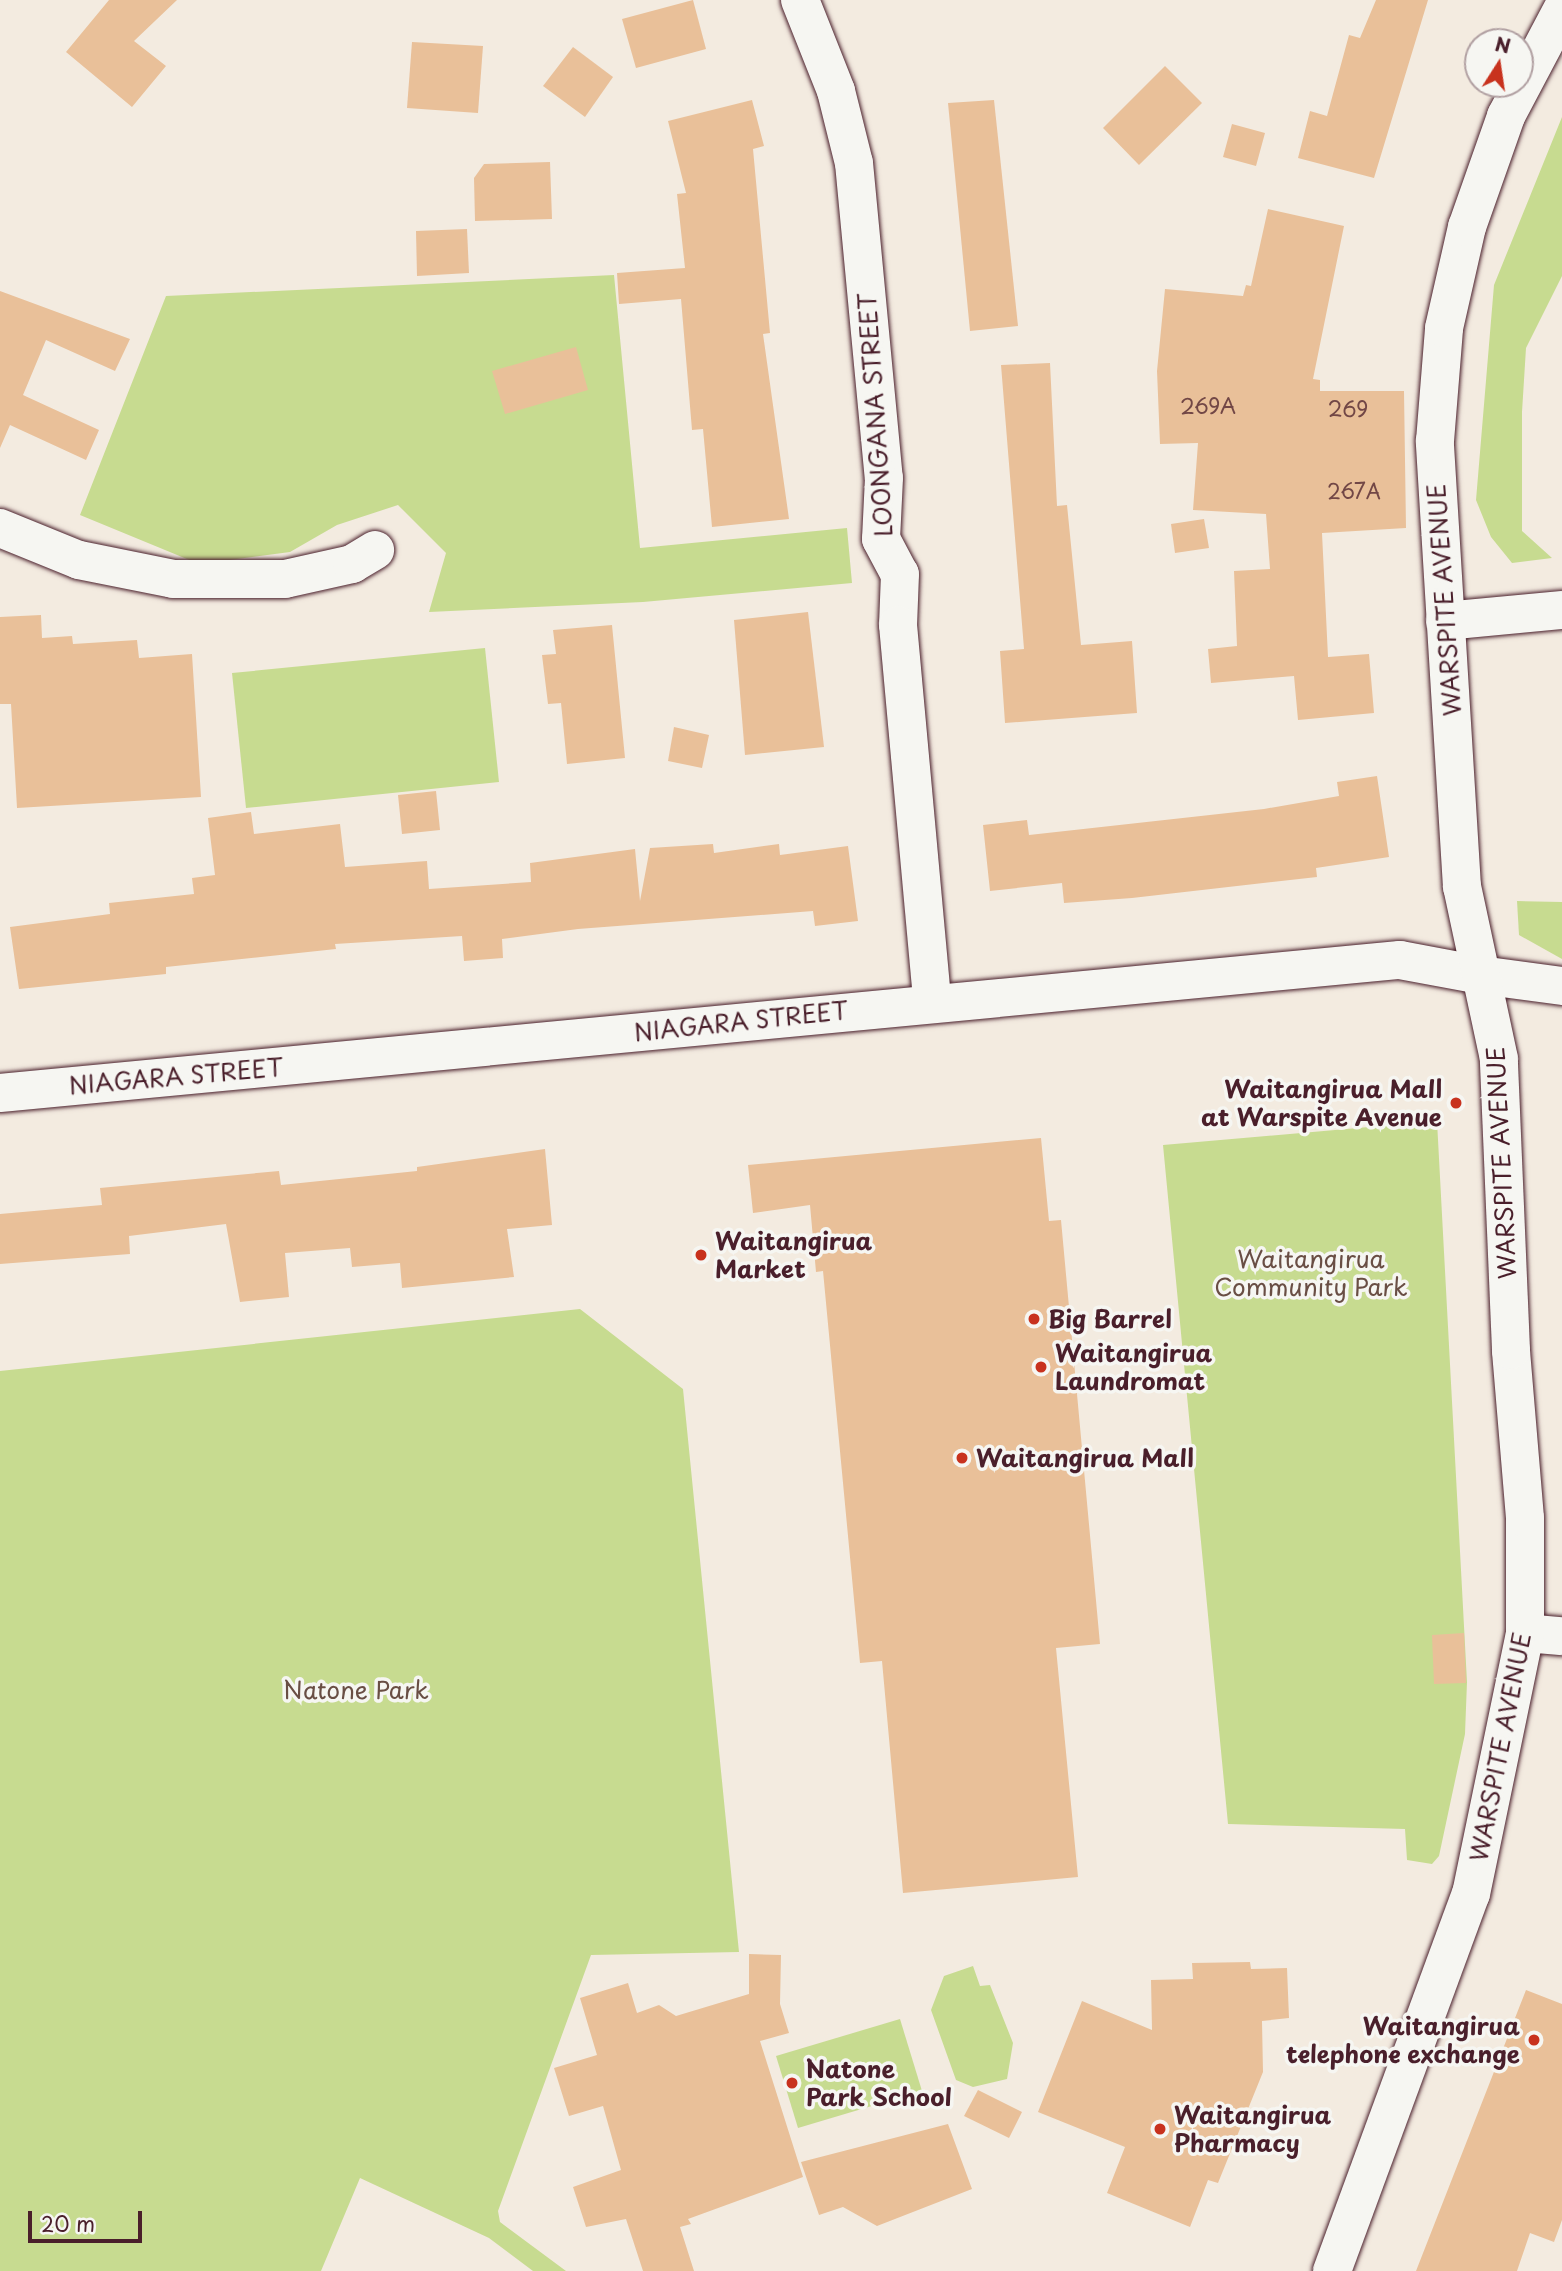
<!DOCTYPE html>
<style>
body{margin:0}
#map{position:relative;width:1562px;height:2271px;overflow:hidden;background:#f3ebe0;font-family:"Playpen Sans",sans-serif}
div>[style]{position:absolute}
.green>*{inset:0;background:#c7db90}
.building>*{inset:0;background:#e9c099}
.roads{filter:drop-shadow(0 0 2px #4a1f2b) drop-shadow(0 0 2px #4a1f2b)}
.minor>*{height:38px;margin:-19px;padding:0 19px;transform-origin:19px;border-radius:19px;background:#f6f6f2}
.major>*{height:38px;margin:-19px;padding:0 19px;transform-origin:19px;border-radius:19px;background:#f6f6f2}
.dots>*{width:19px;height:19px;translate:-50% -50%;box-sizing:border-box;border:4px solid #f6f6f2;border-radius:50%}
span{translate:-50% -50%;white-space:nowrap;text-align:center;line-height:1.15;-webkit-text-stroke:7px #f6f6f2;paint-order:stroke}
.number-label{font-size:21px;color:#724746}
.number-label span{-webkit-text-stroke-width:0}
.street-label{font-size:24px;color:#4a1f2b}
.poi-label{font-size:24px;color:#4a1f2b;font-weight:700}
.right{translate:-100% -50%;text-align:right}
.left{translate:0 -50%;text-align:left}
.park-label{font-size:24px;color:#694e44}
.north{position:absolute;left:1464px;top:28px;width:70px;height:70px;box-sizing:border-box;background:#f6f6f2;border:2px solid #b1a0a2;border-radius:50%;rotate:12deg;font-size:19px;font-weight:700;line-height:28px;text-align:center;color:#4a1f2b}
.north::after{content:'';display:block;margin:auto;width:24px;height:32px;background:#c8321e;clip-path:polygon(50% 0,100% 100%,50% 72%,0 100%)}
.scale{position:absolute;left:28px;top:2211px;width:114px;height:32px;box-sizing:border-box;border:4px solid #4a1f2b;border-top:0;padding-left:9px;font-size:21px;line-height:24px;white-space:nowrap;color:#4a1f2b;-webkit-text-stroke:5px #f6f6f2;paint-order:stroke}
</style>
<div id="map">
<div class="green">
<i style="clip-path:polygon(1562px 117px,1562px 276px,1526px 348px,1522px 412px,1522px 531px,1552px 558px,1512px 563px,1491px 537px,1476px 500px,1494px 285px)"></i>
<i style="clip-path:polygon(614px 275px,640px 548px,847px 528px,852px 583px,643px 602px,429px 612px,446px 553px,398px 505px,337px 525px,290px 552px,199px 564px,80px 515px,166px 296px)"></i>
<i style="clip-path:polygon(485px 648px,499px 782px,246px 808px,232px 673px)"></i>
<i style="clip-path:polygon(1517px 901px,1562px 902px,1562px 959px,1519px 935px)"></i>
<i style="clip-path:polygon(1437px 1121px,1467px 1682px,1465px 1734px,1439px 1856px,1432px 1864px,1407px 1860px,1405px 1829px,1228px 1824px,1163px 1145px)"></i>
<i style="clip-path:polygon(580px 1309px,683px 1389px,739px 1952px,591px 1955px,498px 2211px,500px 2222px,566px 2271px,533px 2271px,489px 2238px,360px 2178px,321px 2271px,0 2271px,0 1371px)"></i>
<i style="clip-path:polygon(973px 1966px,980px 1986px,990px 1985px,1013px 2043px,1007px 2079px,973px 2087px,956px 2080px,931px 2010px,944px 1976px)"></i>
<i style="clip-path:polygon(900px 2019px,922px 2091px,798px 2128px,776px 2056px)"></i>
</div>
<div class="building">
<i style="clip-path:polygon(109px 0,177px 0,134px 41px,166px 66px,132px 107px,66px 52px)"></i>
<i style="clip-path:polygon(693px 0,706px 49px,636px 68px,622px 19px)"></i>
<i style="clip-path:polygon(1376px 0,1428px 0,1374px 178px,1298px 158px,1310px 111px,1327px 116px,1349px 35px,1360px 38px)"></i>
<i style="clip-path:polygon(412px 42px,483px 46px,478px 113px,407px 108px)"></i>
<i style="clip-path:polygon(573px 47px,613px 77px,585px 117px,543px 86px)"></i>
<i style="clip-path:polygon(1165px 66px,1202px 103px,1139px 165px,1103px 128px)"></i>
<i style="clip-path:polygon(752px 100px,764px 146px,753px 149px,770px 333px,763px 334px,789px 519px,712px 527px,703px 429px,692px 430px,681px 299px,619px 304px,617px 273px,685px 268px,677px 194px,686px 193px,668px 121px)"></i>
<i style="clip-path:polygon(994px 100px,1018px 326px,970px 331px,948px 103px)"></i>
<i style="clip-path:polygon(1232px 124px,1265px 133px,1256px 166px,1223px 157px)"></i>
<i style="clip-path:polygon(550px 162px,552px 219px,475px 221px,474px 178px,484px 164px)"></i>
<i style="clip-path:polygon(1268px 209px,1344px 226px,1313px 379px,1320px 380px,1320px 391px,1404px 391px,1406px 528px,1322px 533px,1328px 657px,1369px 654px,1374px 713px,1298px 720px,1294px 676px,1211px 683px,1208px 649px,1237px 646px,1234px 571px,1270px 569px,1266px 514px,1193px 510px,1198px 443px,1160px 444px,1157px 371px,1165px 289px,1243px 296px,1246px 285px,1251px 286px)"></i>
<i style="clip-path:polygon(467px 229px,469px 273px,417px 276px,416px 231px)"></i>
<i style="clip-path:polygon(0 291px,130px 339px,115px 371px,46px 340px,23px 395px,99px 430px,86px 460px,10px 425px,0 448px)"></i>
<i style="clip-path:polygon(576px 347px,588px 390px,505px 414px,492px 371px)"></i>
<i style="clip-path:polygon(1050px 363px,1057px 506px,1067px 505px,1081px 645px,1132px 641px,1137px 713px,1005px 723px,1000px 651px,1024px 649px,1001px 365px)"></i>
<i style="clip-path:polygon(1204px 519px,1209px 548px,1175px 553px,1171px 524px)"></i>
<i style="clip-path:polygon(808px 612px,824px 747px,745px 755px,734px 620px)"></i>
<i style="clip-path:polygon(41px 615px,42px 638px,72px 636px,73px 644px,137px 640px,139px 658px,192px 654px,201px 797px,17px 808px,11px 704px,0 704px,0 617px)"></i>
<i style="clip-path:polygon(612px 625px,625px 758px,567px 764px,561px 703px,548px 704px,542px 655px,556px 654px,553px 630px)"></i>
<i style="clip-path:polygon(674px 727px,709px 735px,702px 768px,668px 761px)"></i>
<i style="clip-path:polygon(1377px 776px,1389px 857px,1316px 868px,1317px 877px,1132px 898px,1064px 903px,1062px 883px,990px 891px,983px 825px,1027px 820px,1029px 835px,1264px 809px,1339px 796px,1337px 782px)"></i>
<i style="clip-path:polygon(436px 791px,440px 830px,402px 834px,398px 795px)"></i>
<i style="clip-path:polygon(251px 812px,254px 834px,340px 824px,345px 867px,427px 861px,429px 889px,531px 882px,530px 863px,635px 849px,640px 901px,650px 848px,713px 844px,714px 853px,779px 844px,780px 855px,848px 846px,858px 921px,815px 926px,813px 911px,578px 929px,502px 939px,503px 958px,464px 961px,462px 936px,335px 944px,336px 949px,166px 967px,166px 974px,19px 989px,10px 927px,110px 914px,109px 903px,194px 894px,192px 878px,215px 875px,208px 818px)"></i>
<i style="clip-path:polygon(1041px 1138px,1049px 1221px,1061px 1220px,1100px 1644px,1056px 1648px,1078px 1877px,903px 1893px,882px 1661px,860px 1663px,823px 1271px,816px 1272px,810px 1205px,753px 1213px,748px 1165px)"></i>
<i style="clip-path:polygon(545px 1149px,552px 1225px,507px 1229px,514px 1277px,402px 1288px,400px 1263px,352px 1267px,350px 1248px,285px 1253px,289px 1297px,240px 1302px,226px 1224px,129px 1236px,130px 1254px,0 1264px,0 1214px,102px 1205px,100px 1188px,279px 1171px,281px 1185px,417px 1171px,417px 1167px)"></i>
<i style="clip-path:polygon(1464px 1633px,1466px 1683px,1434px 1684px,1432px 1635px)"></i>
<i style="clip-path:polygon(749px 1954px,781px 1955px,780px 2004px,789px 2033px,760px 2041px,803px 2177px,688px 2219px,691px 2224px,680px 2227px,694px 2271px,643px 2271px,626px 2219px,586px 2227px,573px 2187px,621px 2170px,603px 2106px,569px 2116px,554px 2068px,597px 2055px,580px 1998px,628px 1983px,637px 2013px,659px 2005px,676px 2016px,749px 1994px)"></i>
<i style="clip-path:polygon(1250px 1962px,1251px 1969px,1287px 1968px,1289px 2018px,1262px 2021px,1263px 2072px,1218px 2183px,1208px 2180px,1190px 2227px,1107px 2193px,1125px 2147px,1038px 2112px,1082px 2001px,1152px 2030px,1151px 1980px,1193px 1979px,1192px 1963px)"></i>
<i style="clip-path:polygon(1526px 1990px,1562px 2004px,1562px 2220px,1554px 2242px,1530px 2233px,1517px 2271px,1416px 2271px)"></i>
<i style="clip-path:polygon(978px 2090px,1022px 2112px,1009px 2138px,964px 2116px)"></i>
<i style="clip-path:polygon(948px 2124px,972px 2189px,877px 2226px,843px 2207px,819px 2215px,801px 2162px)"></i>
</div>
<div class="roads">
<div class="minor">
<i style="left:800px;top:0;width:98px;rotate:68.4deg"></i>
<i style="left:836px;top:91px;width:74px;rotate:76deg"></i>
<i style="left:854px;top:163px;width:316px;rotate:84.6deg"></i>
<i style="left:884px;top:478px;width:61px;rotate:92.8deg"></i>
<i style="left:881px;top:539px;width:40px;rotate:62deg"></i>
<i style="left:900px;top:574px;width:51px;rotate:92.2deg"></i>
<i style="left:898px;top:625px;width:378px;rotate:84.8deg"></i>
<i style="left:0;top:528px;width:85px;rotate:22.1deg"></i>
<i style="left:79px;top:560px;width:96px;rotate:11.4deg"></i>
<i style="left:173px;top:579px;width:112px"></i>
<i style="left:285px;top:579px;width:69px;rotate:-12.6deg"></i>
<i style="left:352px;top:564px;width:27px;rotate:-31deg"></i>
<i style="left:1445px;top:621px;width:118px;rotate:-5.4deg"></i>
<i style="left:0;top:1093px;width:1406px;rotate:-5.43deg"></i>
<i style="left:1400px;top:960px;width:81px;rotate:10.6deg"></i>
<i style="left:1525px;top:1633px;width:37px;rotate:5deg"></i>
</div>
<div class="major">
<i style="left:1480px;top:975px;width:83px;rotate:7.6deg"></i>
<i style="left:1332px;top:2271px;width:402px;rotate:-69.8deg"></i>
<i style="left:1471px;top:1894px;width:267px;rotate:-78.3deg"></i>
<i style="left:1525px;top:1633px;width:115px;rotate:-90deg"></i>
<i style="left:1525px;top:1518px;width:169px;rotate:-94.8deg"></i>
<i style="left:1511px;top:1350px;width:291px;rotate:-92.4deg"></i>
<i style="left:1499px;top:1059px;width:176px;rotate:-102.1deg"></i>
<i style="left:1462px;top:887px;width:447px;rotate:-93.5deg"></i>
<i style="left:1435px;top:441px;width:113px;rotate:-85.4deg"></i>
<i style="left:1444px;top:328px;width:104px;rotate:-77.2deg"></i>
<i style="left:1467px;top:227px;width:118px;rotate:-70.6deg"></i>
<i style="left:1506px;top:116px;width:120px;rotate:-62.2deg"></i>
</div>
</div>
<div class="dots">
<i style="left:1456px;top:1103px;background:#c8321e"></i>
<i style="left:701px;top:1255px;background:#c8321e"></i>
<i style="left:1034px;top:1319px;background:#c8321e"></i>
<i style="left:1041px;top:1367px;background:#c8321e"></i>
<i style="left:962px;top:1458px;background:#c8321e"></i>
<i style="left:1534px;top:2040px;background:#c8321e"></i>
<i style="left:792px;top:2083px;background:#c8321e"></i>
<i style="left:1160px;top:2129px;background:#c8321e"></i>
</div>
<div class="number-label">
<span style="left:1208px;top:405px">269A</span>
<span style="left:1348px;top:408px">269</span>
<span style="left:1354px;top:490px">267A</span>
</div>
<div class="street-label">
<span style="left:875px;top:415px;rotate:-94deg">LOONGANA STREET</span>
<span style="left:1444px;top:600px;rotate:-94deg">WARSPITE AVENUE</span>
<span style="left:741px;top:1021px;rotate:-6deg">NIAGARA STREET</span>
<span style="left:176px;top:1076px;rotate:-5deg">NIAGARA STREET</span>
<span style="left:1501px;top:1163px;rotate:-93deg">WARSPITE AVENUE</span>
<span style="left:1500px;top:1747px;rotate:-79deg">WARSPITE AVENUE</span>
</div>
<div class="poi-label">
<span class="right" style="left:1442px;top:1103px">Waitangirua Mall<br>at Warspite Avenue</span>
<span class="left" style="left:715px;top:1255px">Waitangirua<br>Market</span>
<span class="left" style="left:1048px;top:1319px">Big Barrel</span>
<span class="left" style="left:1055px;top:1367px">Waitangirua<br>Laundromat</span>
<span class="left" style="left:976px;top:1458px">Waitangirua Mall</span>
<span class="right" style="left:1520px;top:2040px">Waitangirua<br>telephone exchange</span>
<span class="left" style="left:806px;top:2083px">Natone<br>Park School</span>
<span class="left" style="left:1174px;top:2129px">Waitangirua<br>Pharmacy</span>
</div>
<div class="park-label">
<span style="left:1311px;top:1273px">Waitangirua<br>Community Park</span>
<span style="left:356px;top:1690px">Natone Park</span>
</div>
<div class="north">N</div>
<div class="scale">20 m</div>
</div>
